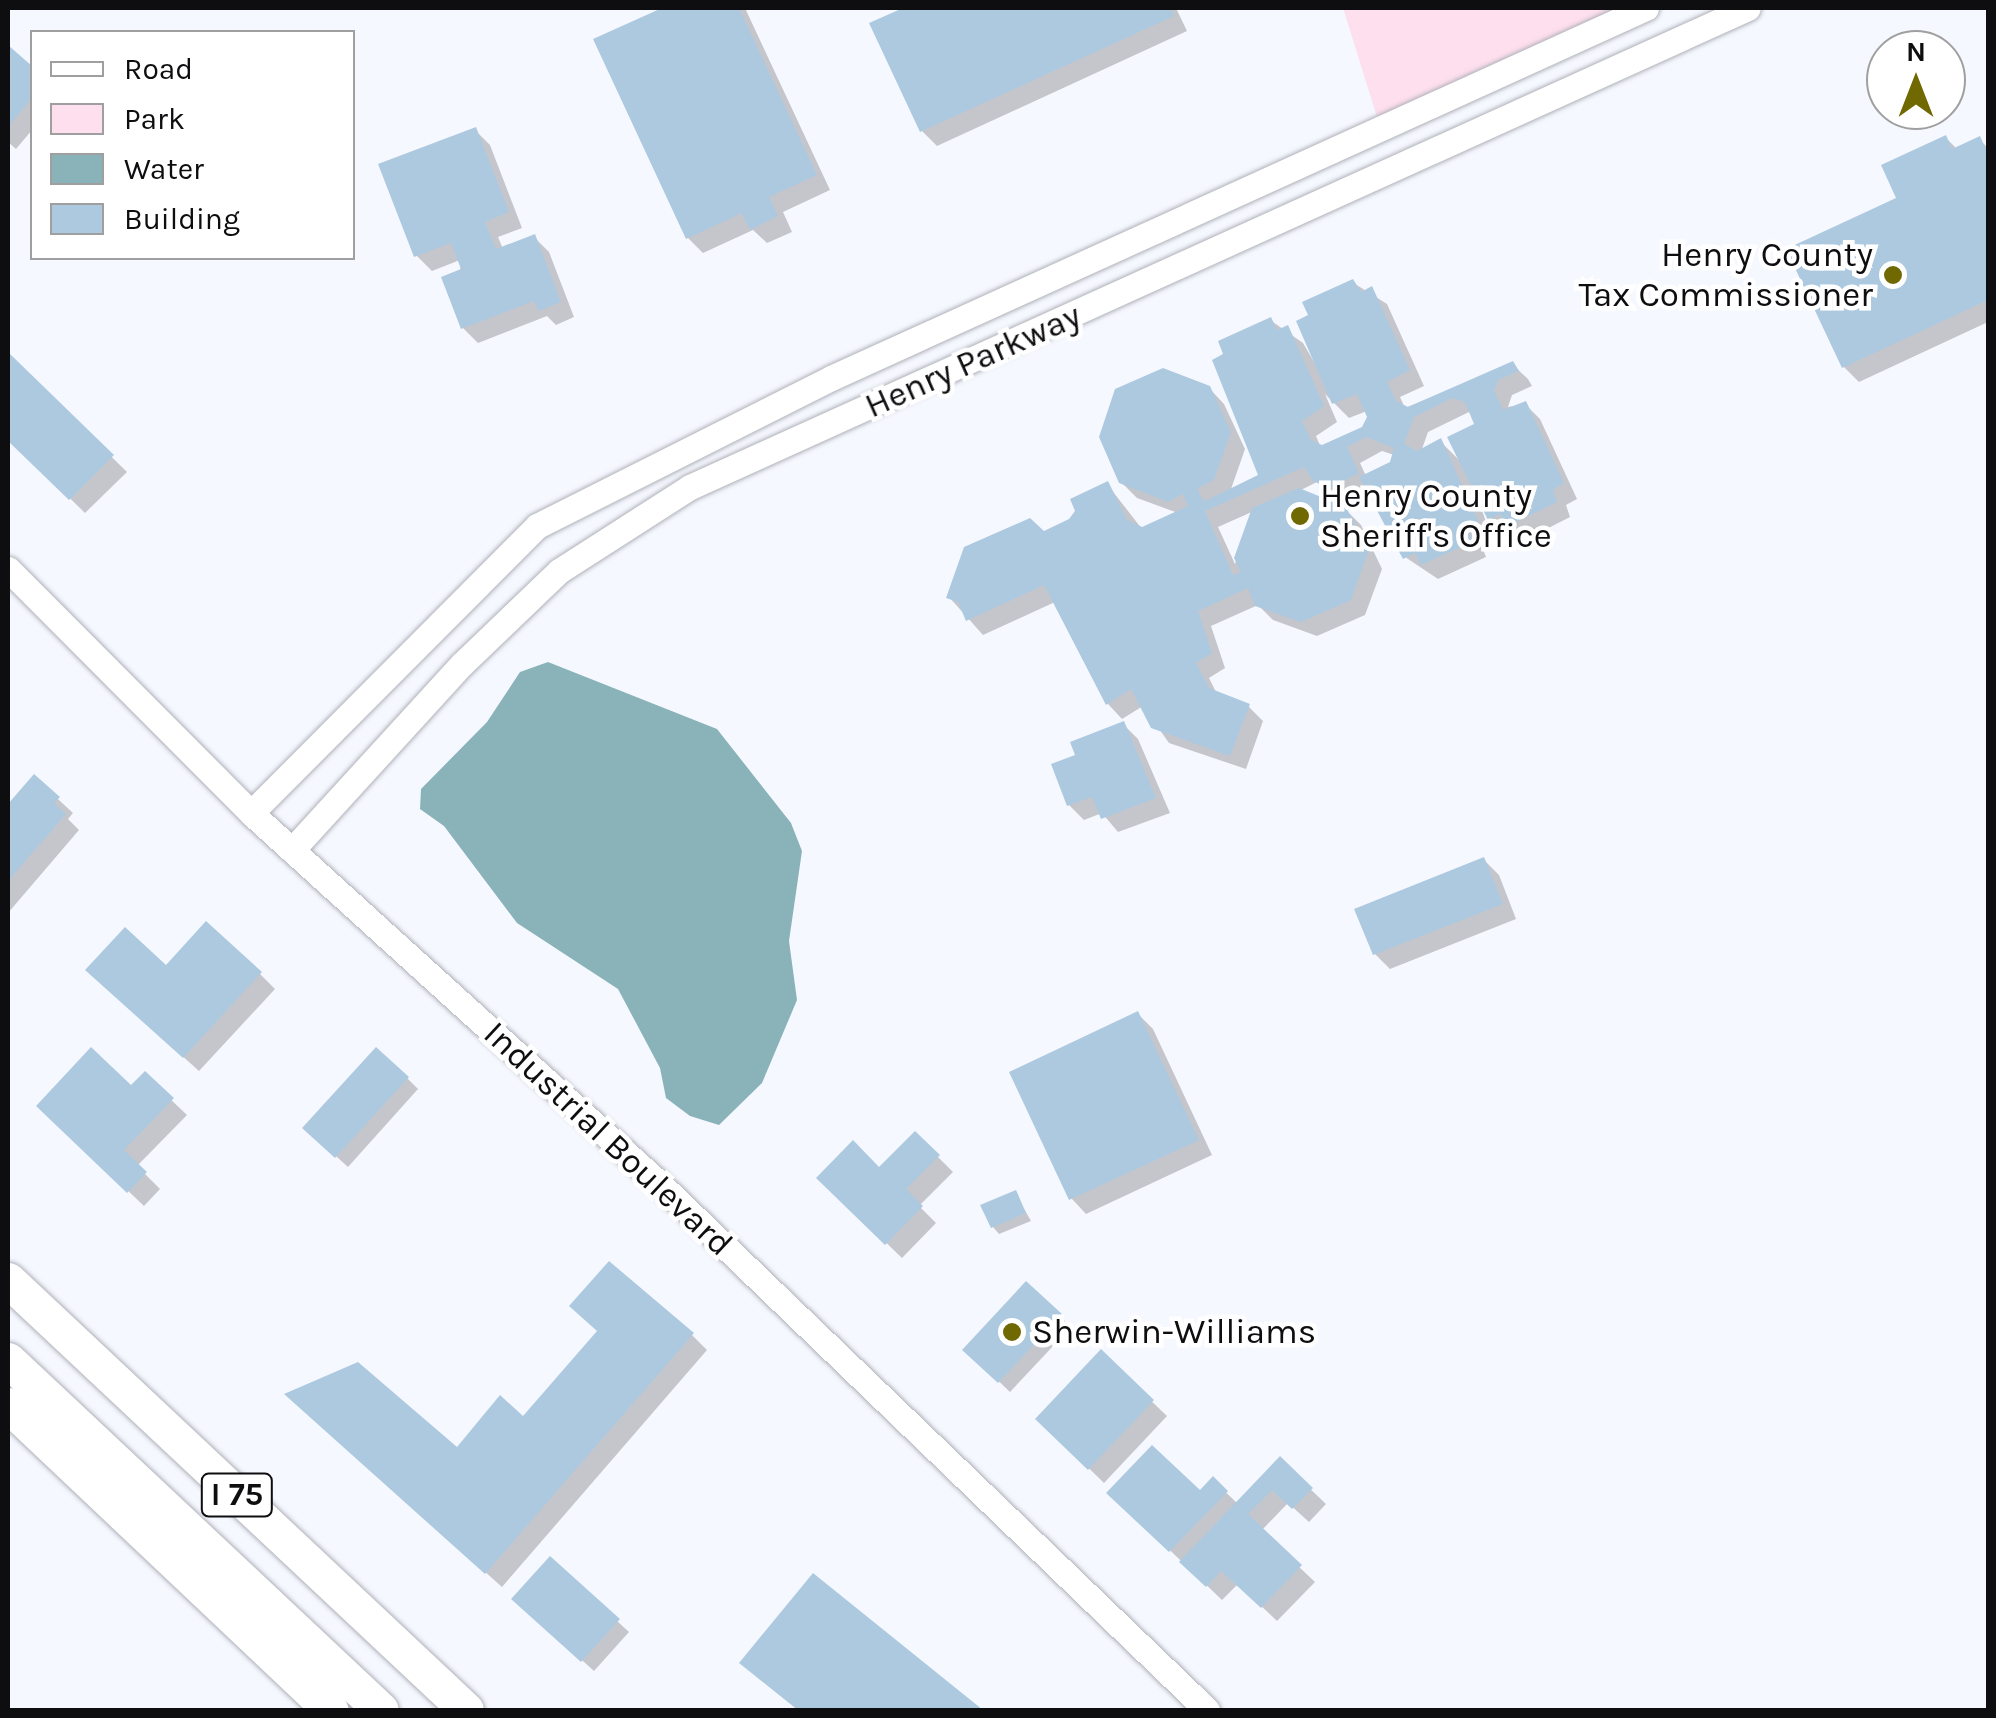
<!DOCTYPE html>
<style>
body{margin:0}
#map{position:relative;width:1996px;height:1718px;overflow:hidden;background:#f6f8ff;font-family:Karla,sans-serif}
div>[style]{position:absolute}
.green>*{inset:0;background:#fedfee}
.water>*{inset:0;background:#8ab3b9}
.shadow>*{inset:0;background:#0003}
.building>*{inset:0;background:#adc9e0}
.roads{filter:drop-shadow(0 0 2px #afb1b9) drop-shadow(0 0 2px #afb1b9)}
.tertiary>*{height:25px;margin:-12.5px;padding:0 12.5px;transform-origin:12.5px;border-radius:12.5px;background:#fff}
.motorway>*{height:35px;margin:-17.5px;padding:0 17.5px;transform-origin:17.5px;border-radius:17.5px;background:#fff}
.dots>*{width:28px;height:28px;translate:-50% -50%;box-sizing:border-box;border:5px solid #fff;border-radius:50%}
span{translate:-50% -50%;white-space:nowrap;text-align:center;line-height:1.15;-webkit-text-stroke:9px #fff;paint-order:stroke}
.shield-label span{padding:2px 8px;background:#fff;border:2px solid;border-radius:8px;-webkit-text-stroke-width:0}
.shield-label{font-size:32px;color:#0e0e11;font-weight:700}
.poi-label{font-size:35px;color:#0e0e11}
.right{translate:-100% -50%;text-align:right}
.left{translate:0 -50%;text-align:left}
.street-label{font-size:35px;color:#0e0e11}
.frame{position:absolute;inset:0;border:10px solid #0e0e11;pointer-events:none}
.legend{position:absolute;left:30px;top:30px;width:325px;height:230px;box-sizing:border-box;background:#fff;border:2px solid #9f9fa0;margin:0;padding:12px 18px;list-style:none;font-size:30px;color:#0e0e11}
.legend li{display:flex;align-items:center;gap:20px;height:50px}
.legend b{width:50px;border:2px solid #9f9fa0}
.north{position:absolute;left:1866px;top:30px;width:100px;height:100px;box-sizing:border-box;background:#fff;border:2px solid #9f9fa0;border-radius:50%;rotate:0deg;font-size:28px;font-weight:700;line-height:40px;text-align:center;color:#0e0e11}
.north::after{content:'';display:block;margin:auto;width:35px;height:45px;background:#706901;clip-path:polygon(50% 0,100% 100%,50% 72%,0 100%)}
</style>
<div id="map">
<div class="green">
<i style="clip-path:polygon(1343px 8px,1659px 8px,1381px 130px)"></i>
</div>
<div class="water">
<i style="clip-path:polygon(548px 662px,717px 729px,791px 823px,802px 851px,789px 941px,797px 1000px,762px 1083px,719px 1125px,690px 1116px,666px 1098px,660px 1068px,618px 989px,517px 923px,444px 826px,420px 809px,421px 789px,487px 722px,520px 672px)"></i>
</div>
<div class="shadow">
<i style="clip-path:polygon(668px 8px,745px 8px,830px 190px,783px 212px,792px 232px,767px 243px,753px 230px,703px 253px,688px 238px,596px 40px)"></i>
<i style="clip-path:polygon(909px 8px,1176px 8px,1187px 31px,937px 146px,922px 131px,873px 24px)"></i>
<i style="clip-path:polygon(8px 48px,32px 69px,32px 130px,16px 149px,8px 142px)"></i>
<i style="clip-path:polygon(475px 130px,490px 145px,522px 228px,498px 237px,503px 249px,534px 237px,549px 252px,574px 317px,556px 325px,547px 316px,478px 343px,463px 328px,460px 260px,432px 271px,417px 256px)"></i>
<i style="clip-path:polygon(1946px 138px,1957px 149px,1979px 139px,1988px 148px,1988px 322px,1859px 382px,1844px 367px)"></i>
<i style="clip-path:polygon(evenodd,1352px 282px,1387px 304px,1424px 386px,1400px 397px,1405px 408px,1512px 364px,1528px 379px,1532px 386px,1512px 395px,1508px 407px,1525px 404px,1540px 419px,1577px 499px,1566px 505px,1570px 517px,1523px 541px,1490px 519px,1472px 483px,1492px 538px,1481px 544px,1486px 557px,1438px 579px,1405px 557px,1369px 490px,1346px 501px,1317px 482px,1299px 491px,1345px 509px,1361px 525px,1382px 569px,1365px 615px,1317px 636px,1273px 620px,1258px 605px,1211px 626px,1225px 668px,1209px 678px,1217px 694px,1248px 706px,1263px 721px,1246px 769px,1169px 743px,1143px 706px,1122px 719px,1108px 704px,1055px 602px,983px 635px,949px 597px,1071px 521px,1107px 484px,1142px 529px,1178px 513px,1137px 498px,1121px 482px,1209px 388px,1224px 404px,1245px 449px,1230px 492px,1261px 477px,1270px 320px,1303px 343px,1324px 379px,1352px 282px,1325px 394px,1349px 418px,1367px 411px,1370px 417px,1364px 429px,1321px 448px,1316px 436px,1337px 422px,1325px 394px,1352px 282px,1469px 412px,1478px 426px,1461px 462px,1440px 441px,1421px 452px,1428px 432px,1469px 412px,1352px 282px,1382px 451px,1394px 455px,1392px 464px,1366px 476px,1360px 463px,1382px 451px,1352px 282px,1254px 511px,1235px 564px,1218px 527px,1254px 511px)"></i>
<i style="clip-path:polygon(8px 355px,127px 472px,85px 513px,8px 438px)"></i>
<i style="clip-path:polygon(1123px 724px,1138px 739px,1170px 813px,1118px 832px,1102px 813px,1084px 820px,1069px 805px,1078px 757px)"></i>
<i style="clip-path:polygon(34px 777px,73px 813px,68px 819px,79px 830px,8px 913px,8px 808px)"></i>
<i style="clip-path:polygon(1484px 860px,1499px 875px,1516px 919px,1390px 969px,1375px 954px)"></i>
<i style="clip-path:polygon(167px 968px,260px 974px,275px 989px,199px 1071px,103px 985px)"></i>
<i style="clip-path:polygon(1138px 1014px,1153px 1029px,1212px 1155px,1086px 1214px,1072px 1199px,1012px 1073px)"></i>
<i style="clip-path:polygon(145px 1075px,187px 1115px,137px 1166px,160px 1189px,144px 1206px,39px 1106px,131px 1089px)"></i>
<i style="clip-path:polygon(407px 1078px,418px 1089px,348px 1167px,316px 1138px)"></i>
<i style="clip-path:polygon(915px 1134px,953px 1172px,919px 1206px,936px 1223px,902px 1258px,819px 1178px,879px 1170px)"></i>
<i style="clip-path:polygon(1015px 1193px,1031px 1221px,999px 1234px,993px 1227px)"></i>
<i style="clip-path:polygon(1026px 1284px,1071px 1327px,1010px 1392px,966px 1350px)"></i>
<i style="clip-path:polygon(692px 1335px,707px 1350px,502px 1587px,302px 1408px,457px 1450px)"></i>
<i style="clip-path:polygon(1101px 1353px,1167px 1416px,1104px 1483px,1038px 1419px)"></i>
<i style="clip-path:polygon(1280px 1460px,1326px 1504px,1309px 1522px,1288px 1503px,1261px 1531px,1315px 1582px,1277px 1621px,1238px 1584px,1222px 1600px,1110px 1493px,1200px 1494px,1213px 1480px,1238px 1504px)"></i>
<i style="clip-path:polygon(550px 1559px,629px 1632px,594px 1671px,525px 1609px)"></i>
<i style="clip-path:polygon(814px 1576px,979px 1710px,798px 1710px,757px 1677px)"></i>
</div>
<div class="building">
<i style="clip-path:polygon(662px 8px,739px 8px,817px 175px,769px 197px,778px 216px,750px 230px,742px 213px,686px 239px,593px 39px)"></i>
<i style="clip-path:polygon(903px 8px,1170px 8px,1174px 16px,920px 132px,869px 23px)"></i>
<i style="clip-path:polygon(8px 45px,32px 66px,32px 98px,8px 127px)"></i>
<i style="clip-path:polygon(476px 127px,509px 212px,485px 222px,496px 249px,535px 234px,561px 302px,539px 311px,534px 301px,461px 329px,441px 277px,461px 269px,451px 243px,414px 257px,378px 164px)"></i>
<i style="clip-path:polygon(1946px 135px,1952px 149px,1980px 136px,1988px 154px,1988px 300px,1842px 368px,1786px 249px,1896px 198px,1881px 165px)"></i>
<i style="clip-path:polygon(1353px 279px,1361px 292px,1372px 286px,1410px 370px,1387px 382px,1396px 401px,1408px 407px,1513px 361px,1519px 371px,1498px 380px,1494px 391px,1503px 410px,1526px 401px,1564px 483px,1553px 490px,1557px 502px,1506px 527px,1500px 514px,1488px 520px,1447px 437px,1474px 424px,1465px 402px,1452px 398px,1414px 417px,1404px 444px,1417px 451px,1441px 438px,1479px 523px,1468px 529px,1472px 542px,1421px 565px,1415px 553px,1403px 559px,1359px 477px,1390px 462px,1394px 448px,1366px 437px,1347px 447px,1359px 473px,1329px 488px,1313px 481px,1304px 467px,1205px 511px,1233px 575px,1241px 572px,1234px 558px,1252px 508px,1299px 488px,1346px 507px,1368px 552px,1351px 600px,1301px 622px,1255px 606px,1248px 588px,1198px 611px,1212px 653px,1196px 663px,1209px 688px,1250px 704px,1230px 756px,1151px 728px,1131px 689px,1106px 705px,1044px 585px,966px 621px,958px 602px,946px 598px,964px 547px,1030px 518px,1044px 531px,1069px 519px,1075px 511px,1070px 499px,1108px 481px,1127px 520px,1142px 527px,1188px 506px,1183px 494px,1168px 502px,1119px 483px,1099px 437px,1115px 389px,1163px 368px,1210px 386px,1231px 432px,1214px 480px,1198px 488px,1200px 496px,1205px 501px,1258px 475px,1212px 360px,1223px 354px,1218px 341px,1271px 317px,1277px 330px,1288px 325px,1324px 406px,1302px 421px,1311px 440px,1322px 445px,1362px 427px,1367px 417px,1357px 394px,1332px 404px,1296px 321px,1308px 315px,1302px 302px)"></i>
<i style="clip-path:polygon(8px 352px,114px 455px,69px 500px,8px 441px)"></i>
<i style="clip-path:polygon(1124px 721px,1156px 798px,1101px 819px,1092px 797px,1067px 806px,1051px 764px,1075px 755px,1070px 742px)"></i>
<i style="clip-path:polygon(34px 774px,60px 797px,54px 803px,66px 814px,8px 881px,8px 804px)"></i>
<i style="clip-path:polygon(1484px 857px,1503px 904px,1373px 955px,1354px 909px)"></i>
<i style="clip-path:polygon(206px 921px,262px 972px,183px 1058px,85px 970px,125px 927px,166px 965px)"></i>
<i style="clip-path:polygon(1138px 1011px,1199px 1140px,1069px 1200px,1009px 1072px)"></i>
<i style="clip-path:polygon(91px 1047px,131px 1085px,145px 1071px,174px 1098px,124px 1150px,147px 1172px,127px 1193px,36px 1106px)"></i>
<i style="clip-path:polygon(376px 1047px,409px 1077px,335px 1158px,302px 1128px)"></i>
<i style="clip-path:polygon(915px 1131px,940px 1155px,906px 1189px,923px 1206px,885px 1245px,816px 1178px,853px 1140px,879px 1167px)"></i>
<i style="clip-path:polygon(1016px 1190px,1026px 1213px,991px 1228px,980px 1205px)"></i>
<i style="clip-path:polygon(609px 1261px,694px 1333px,485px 1574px,284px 1394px,358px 1362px,457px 1447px,500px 1395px,523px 1416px,597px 1331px,569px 1306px)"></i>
<i style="clip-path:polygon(1026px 1281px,1062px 1314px,998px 1383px,962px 1350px)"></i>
<i style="clip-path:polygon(1101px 1349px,1154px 1400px,1088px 1470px,1035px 1419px)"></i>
<i style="clip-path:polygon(1152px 1445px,1200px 1490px,1213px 1476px,1228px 1491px,1169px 1552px,1106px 1493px)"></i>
<i style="clip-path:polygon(1280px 1456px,1313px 1488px,1292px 1509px,1272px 1490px,1248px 1514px,1302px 1565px,1261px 1608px,1221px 1571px,1206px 1587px,1179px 1562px)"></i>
<i style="clip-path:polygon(550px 1556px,620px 1619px,581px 1662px,511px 1599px)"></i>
<i style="clip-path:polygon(813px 1573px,983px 1710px,798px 1710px,739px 1663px)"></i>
</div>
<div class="roads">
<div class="tertiary">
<i style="left:8px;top:569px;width:344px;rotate:45.1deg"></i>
<i style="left:251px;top:813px;width:552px;rotate:42.21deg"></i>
<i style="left:660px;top:1184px;width:759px;rotate:43.88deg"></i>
<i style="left:251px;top:813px;width:405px;rotate:-45.1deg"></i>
<i style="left:537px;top:526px;width:329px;rotate:-26.7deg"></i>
<i style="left:831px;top:378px;width:895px;rotate:-24.42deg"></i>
<i style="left:292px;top:850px;width:252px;rotate:-47.6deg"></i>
<i style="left:462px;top:664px;width:134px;rotate:-43.8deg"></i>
<i style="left:559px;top:571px;width:156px;rotate:-32.7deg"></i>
<i style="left:690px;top:487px;width:1161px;rotate:-24.36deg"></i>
</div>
<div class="motorway">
<i style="left:8px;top:1280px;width:628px;rotate:43.19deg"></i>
<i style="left:8px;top:1360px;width:511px;rotate:43.18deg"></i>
<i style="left:8px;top:1405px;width:444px;rotate:43.4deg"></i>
</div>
</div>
<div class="dots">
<i style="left:1893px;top:275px;background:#706901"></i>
<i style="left:1300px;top:516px;background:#706901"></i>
<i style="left:1012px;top:1332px;background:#706901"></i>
</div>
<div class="shield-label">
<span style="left:237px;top:1495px">I 75</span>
</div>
<div class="poi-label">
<span class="right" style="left:1873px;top:275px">Henry County<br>Tax Commissioner</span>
<span class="left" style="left:1320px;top:516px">Henry County<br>Sheriff's Office</span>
<span class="left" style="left:1032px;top:1332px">Sherwin-Williams</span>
</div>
<div class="street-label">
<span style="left:973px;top:361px;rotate:-24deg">Henry Parkway</span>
<span style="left:608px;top:1139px;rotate:43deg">Industrial Boulevard</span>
</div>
<div class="frame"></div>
<ul class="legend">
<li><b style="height:12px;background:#fff"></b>Road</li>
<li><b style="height:28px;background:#fedfee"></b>Park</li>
<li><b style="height:28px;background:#8ab3b9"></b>Water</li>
<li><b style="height:28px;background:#adc9e0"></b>Building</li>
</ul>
<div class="north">N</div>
</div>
